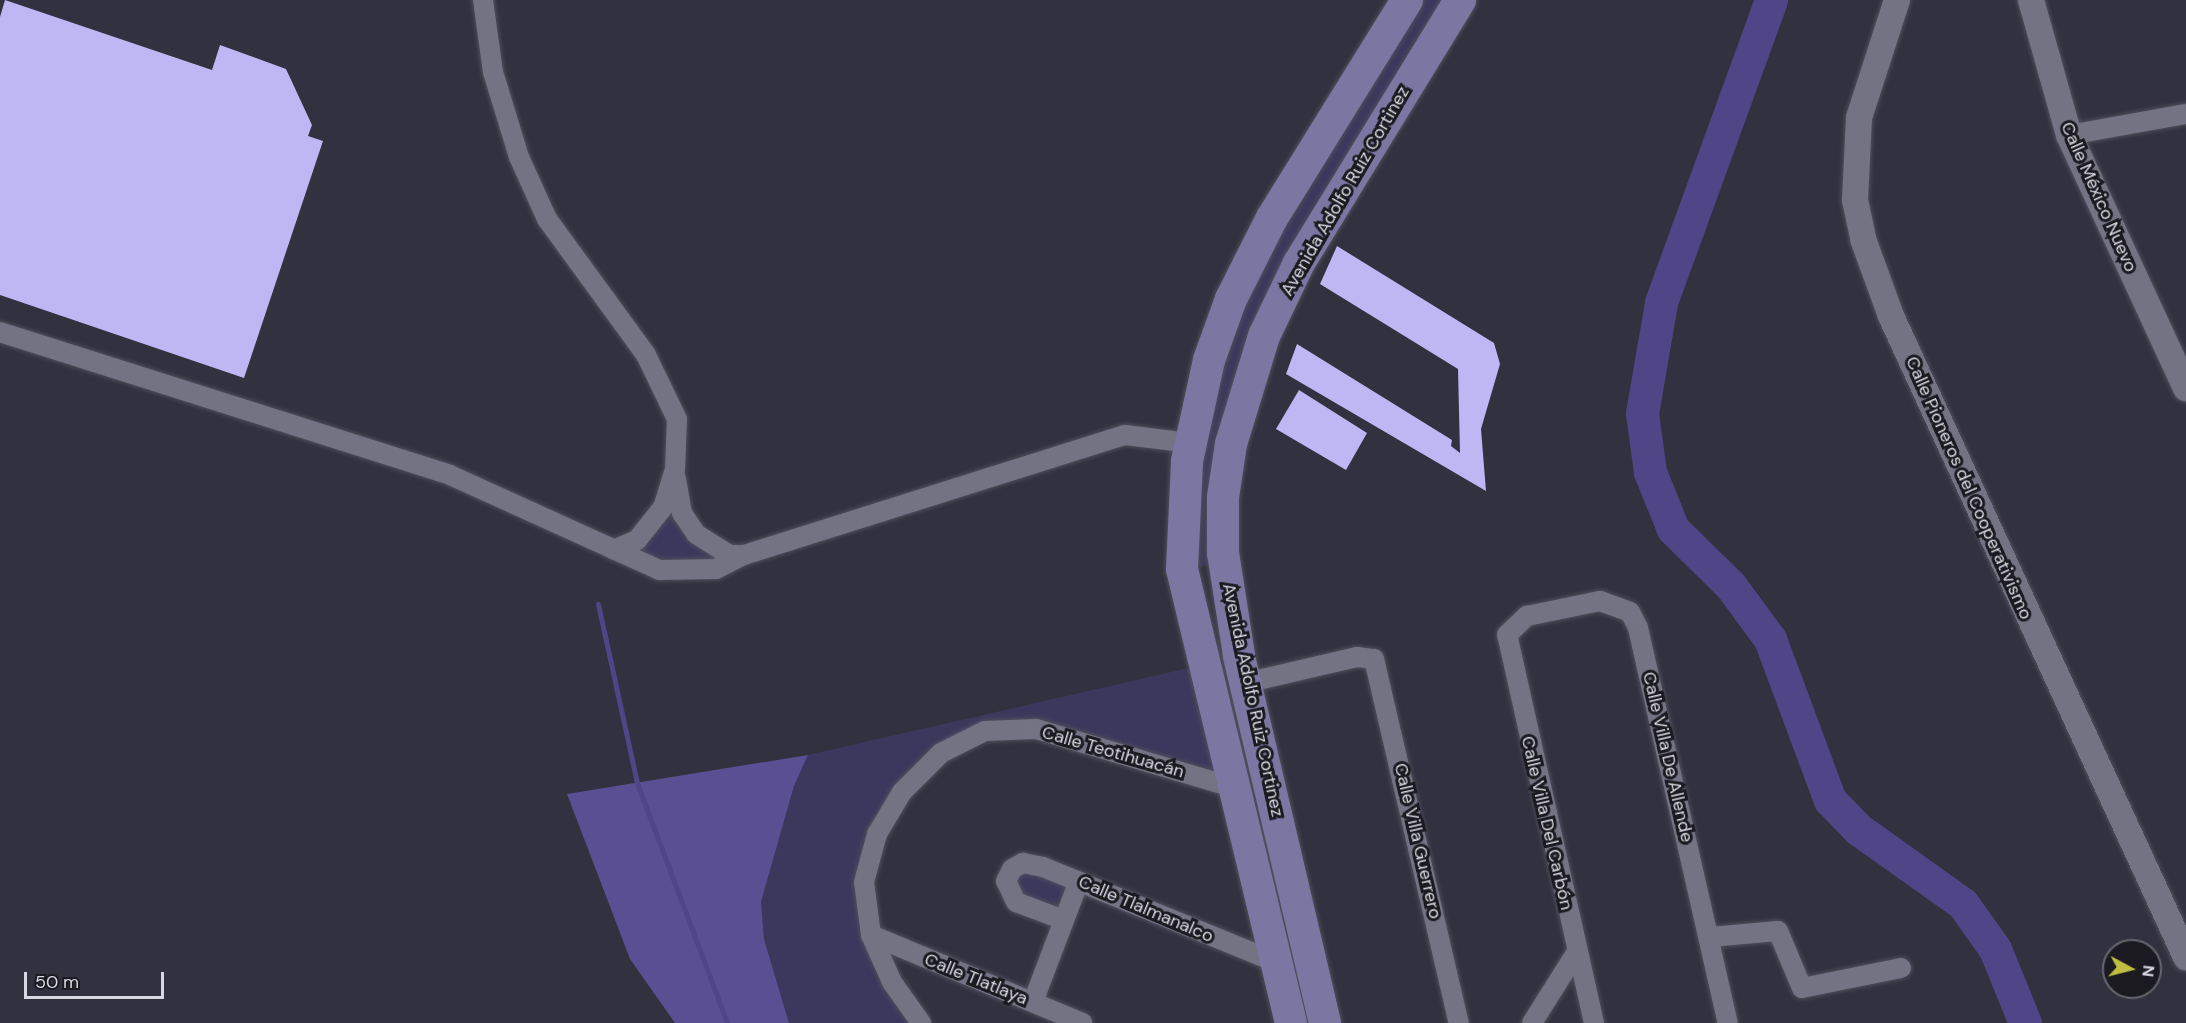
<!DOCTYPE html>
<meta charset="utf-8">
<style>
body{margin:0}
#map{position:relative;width:2186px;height:1023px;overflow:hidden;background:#32313f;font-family:"DM Sans",sans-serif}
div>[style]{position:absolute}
.green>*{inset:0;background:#3c385d}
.forest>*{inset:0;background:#594f92}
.stream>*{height:5px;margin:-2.5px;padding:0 2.5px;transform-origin:2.5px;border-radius:2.5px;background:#504687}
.river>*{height:33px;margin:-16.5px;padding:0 16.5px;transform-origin:16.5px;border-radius:16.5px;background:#504687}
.building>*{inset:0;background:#bdb7f3}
.roads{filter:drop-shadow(0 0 2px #4f4e5b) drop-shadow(0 0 2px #4f4e5b)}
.minor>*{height:20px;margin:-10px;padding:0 10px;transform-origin:10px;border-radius:10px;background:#747384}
.tertiary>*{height:26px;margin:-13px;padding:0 13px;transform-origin:13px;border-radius:13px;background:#747384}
.primary>*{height:32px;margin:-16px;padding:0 16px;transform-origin:16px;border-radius:16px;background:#7b77a2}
span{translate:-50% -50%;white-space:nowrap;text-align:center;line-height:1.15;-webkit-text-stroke:6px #1a1a20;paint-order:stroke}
.street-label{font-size:18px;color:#d9d8e2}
.north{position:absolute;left:2102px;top:939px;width:60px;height:60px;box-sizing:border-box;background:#1a1a20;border:2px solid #66666e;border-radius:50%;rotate:97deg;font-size:16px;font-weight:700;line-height:24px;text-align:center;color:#d9d8e2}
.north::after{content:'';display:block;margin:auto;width:21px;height:27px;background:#c0be41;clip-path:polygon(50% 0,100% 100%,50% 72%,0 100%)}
.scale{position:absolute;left:24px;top:972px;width:140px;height:27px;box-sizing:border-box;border:3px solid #d9d8e2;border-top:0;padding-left:8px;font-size:18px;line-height:21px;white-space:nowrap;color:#d9d8e2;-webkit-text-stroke:4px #1a1a20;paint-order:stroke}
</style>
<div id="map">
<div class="green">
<i style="clip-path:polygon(1398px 0,1460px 0,1264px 336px,1224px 563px,1182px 569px,1209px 360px)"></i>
<i style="clip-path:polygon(664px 506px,682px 513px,730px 555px,716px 569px,630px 560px)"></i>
<i style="clip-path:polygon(1202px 665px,1238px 789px,1073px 740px,985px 731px,941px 753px,877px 834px,871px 936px,921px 1023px,789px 1023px,764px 939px,761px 902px,794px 786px,808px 755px)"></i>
<i style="clip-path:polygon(1012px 869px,1079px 881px,1064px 920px,1016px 902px)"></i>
</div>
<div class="forest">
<i style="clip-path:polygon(808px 755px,794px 786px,761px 902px,764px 939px,789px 1023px,675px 1023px,630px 959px,567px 794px)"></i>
</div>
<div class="stream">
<i style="left:598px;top:604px;width:183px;rotate:77.7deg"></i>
<i style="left:637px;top:783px;width:256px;rotate:69.4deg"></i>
</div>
<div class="river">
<i style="left:1771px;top:0;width:322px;rotate:110deg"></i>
<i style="left:1661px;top:303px;width:112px;rotate:99.8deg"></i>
<i style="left:1642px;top:413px;width:60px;rotate:82.3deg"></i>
<i style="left:1650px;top:472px;width:61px;rotate:68deg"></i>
<i style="left:1673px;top:529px;width:81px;rotate:44.5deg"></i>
<i style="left:1731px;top:586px;width:66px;rotate:53.7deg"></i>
<i style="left:1770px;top:639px;width:172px;rotate:69.6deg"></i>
<i style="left:1830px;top:800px;width:40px;rotate:46deg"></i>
<i style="left:1858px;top:829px;width:129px;rotate:35.5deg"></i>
<i style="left:1963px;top:904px;width:55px;rotate:54.6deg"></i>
<i style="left:1995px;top:949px;width:80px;rotate:67.9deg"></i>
</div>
<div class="building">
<i style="clip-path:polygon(5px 0,212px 70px,220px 45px,286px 69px,312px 125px,308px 136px,323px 141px,244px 378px,0 295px,0 17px)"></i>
<i style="clip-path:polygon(1337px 246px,1494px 343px,1500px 364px,1481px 429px,1486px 491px,1286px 374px,1297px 344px,1452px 440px,1451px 446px,1460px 453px,1458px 369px,1320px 284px)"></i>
<i style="clip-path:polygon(1299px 390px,1367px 433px,1346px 470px,1276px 429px)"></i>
</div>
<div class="roads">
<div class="minor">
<i style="left:483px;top:0;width:73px;rotate:82.1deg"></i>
<i style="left:493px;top:72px;width:89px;rotate:73deg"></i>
<i style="left:519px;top:157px;width:68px;rotate:65.7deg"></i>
<i style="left:547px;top:219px;width:168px;rotate:53.9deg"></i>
<i style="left:646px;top:355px;width:71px;rotate:64.2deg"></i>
<i style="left:677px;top:419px;width:50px;rotate:92.3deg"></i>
<i style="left:675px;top:469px;width:39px;rotate:107deg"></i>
<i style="left:664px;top:506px;width:43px;rotate:128.5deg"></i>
<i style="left:637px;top:540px;width:25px;rotate:157deg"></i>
<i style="left:2069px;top:135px;width:119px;rotate:-10.2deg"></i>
<i style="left:0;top:332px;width:472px;rotate:17.6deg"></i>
<i style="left:450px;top:475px;width:230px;rotate:24.4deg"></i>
<i style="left:659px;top:570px;width:57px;rotate:-1deg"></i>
<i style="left:716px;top:569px;width:31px;rotate:-27deg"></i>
<i style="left:744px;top:555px;width:399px;rotate:-17.5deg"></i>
<i style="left:1125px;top:435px;width:65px;rotate:7deg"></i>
<i style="left:676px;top:479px;width:35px;rotate:80deg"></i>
<i style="left:682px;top:513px;width:25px;rotate:56deg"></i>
<i style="left:696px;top:534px;width:40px;rotate:32deg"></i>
<i style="left:730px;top:555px;width:14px"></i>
<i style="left:1245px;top:683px;width:115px;rotate:-13.1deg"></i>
<i style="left:1357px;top:657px;width:17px;rotate:7deg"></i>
<i style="left:1374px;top:659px;width:374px;rotate:76.9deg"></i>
<i style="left:1064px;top:920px;width:51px;rotate:-159.4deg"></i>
<i style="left:1016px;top:902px;width:23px;rotate:-115deg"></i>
<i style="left:1006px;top:881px;width:13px;rotate:-63deg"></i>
<i style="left:1012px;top:869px;width:13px;rotate:-29deg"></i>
<i style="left:1023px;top:863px;width:20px;rotate:11deg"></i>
<i style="left:1043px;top:867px;width:254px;rotate:22.2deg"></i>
<i style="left:871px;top:935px;width:229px;rotate:22.6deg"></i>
<i style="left:1710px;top:937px;width:68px;rotate:-5deg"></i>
<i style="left:1778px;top:931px;width:62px;rotate:67.2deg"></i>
<i style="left:1802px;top:988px;width:101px;rotate:-11.4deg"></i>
<i style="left:1033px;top:1002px;width:129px;rotate:-69.2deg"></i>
<i style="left:921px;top:1023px;width:50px;rotate:-125.3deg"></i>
<i style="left:892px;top:982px;width:51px;rotate:-114.1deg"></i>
<i style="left:871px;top:935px;width:53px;rotate:-97.5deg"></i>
<i style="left:864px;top:882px;width:50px;rotate:-74.8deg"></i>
<i style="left:877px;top:834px;width:49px;rotate:-59.2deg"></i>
<i style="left:902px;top:792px;width:55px;rotate:-45deg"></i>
<i style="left:941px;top:753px;width:49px;rotate:-26.6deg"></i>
<i style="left:985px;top:731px;width:51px;rotate:-2.2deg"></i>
<i style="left:1036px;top:729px;width:211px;rotate:16.5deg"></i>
<i style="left:1532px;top:1023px;width:83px;rotate:-57.8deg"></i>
<i style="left:1594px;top:1023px;width:398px;rotate:-102.6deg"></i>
<i style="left:1507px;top:635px;width:28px;rotate:-44deg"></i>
<i style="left:1527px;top:616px;width:75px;rotate:-11.6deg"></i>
<i style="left:1600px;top:601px;width:32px;rotate:20deg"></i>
<i style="left:1630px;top:612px;width:18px;rotate:63deg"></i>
<i style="left:1638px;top:628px;width:405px;rotate:77.2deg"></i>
</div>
<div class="tertiary">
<i style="left:1897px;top:0;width:124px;rotate:107.9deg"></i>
<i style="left:1859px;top:118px;width:82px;rotate:92.8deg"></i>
<i style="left:1855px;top:200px;width:40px;rotate:78deg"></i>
<i style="left:1863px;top:239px;width:82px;rotate:70deg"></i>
<i style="left:1891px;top:316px;width:706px;rotate:65.29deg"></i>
<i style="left:2031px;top:0;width:140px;rotate:74.3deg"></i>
<i style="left:2069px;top:135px;width:279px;rotate:65.2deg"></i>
</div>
<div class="primary">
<i style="left:1291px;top:1023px;width:467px;rotate:-103.5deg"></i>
<i style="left:1182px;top:569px;width:108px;rotate:-87.3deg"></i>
<i style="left:1187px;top:461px;width:103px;rotate:-77.7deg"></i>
<i style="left:1209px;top:360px;width:65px;rotate:-70.2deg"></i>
<i style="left:1231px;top:299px;width:91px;rotate:-63.2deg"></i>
<i style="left:1272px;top:218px;width:256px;rotate:-58.2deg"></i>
<i style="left:1325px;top:1023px;width:378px;rotate:-103.2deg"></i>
<i style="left:1239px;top:655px;width:103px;rotate:-98.9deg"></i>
<i style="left:1223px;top:553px;width:56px;rotate:-90deg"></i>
<i style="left:1223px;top:497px;width:54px;rotate:-81.4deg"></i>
<i style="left:1231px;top:444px;width:113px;rotate:-73deg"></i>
<i style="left:1264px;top:336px;width:81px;rotate:-64.4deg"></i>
<i style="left:1299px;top:263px;width:308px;rotate:-58.5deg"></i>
</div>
</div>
<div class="street-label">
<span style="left:1345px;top:191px;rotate:-60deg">Avenida Adolfo Ruiz Cortinez</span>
<span style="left:2099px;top:197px;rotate:66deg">Calle México Nuevo</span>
<span style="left:1969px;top:488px;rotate:66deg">Calle Pioneros del Cooperativismo</span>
<span style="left:1253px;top:700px;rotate:78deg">Avenida Adolfo Ruiz Cortinez</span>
<span style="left:1113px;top:752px;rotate:16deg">Calle Teotihuacán</span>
<span style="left:1668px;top:757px;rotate:77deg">Calle Villa De Allende</span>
<span style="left:1547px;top:823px;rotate:77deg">Calle Villa Del Carbón</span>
<span style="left:1418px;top:841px;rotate:77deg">Calle Villa Guerrero</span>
<span style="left:1146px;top:909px;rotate:23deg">Calle Tlalmanalco</span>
<span style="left:976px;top:979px;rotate:22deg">Calle Tlatlaya</span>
</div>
<div class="north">N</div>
<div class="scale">50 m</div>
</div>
